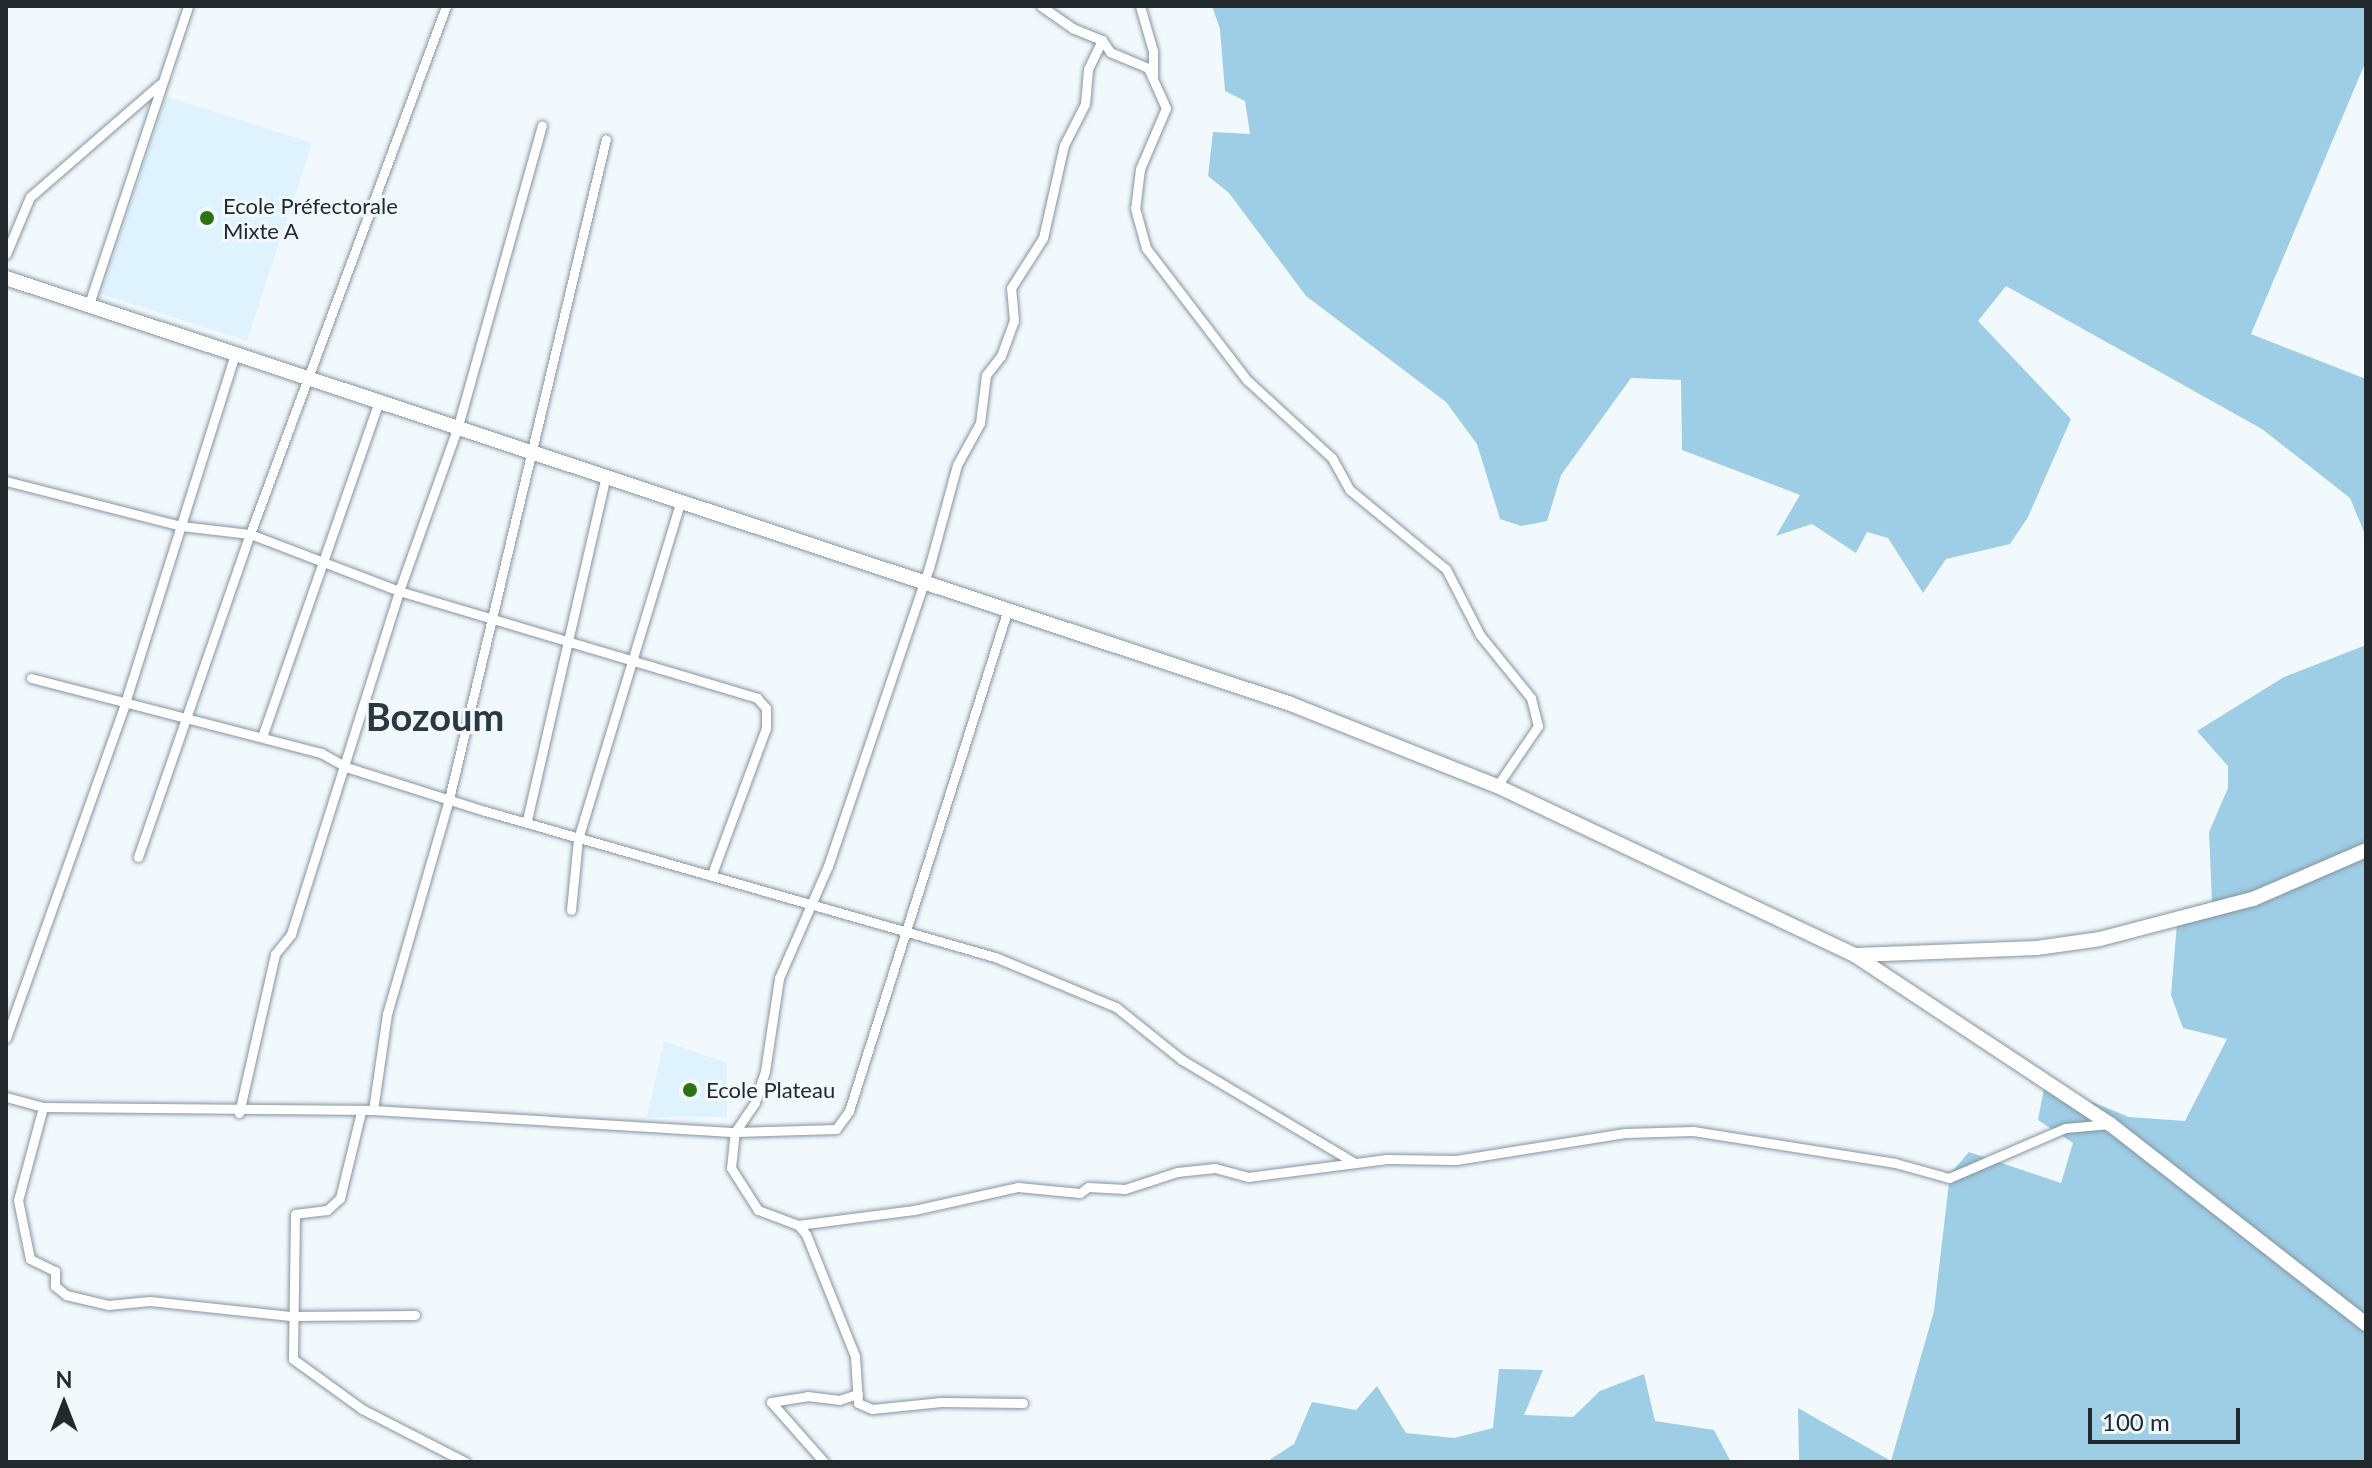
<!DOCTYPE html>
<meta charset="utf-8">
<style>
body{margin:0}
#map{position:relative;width:2372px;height:1468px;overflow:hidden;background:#f2f9fd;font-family:Lato,sans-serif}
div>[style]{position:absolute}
.built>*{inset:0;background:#def3fe}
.green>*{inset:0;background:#9ecde6}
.roads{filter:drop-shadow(0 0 2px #84959e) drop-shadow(0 0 2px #84959e)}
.minor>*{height:9px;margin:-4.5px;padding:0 4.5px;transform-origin:4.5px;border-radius:4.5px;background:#fff}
.primary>*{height:14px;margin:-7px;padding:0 7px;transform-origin:7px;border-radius:7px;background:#fff}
.dots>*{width:22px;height:22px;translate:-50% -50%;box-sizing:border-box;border:4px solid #f2f9fd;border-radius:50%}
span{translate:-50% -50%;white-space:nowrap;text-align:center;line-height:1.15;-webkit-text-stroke:6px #f2f9fd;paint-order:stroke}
.poi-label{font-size:22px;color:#232a2e}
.left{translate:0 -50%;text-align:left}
.town-label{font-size:38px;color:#2a3840;font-weight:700}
.frame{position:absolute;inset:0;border:8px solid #232a2e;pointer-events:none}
.north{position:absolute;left:24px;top:1364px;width:80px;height:80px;-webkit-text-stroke:6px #f2f9fd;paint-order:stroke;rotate:0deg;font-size:22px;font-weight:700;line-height:32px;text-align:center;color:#232a2e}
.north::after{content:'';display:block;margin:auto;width:28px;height:36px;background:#232a2e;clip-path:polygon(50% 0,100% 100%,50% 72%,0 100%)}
.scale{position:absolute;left:2088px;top:1408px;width:152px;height:36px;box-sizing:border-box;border:4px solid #232a2e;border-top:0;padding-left:10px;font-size:24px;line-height:28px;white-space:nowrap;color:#232a2e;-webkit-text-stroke:6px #f2f9fd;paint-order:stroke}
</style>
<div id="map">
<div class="built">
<i style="clip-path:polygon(166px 96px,312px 143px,247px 341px,101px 294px)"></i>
<i style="clip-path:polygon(664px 1041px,727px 1063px,727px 1117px,647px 1117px)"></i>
</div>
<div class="green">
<i style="clip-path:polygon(1212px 6px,2366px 6px,2366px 61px,2251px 334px,2366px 379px,2366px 537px,2350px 498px,2262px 429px,2006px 286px,1978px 321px,2071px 419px,2028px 517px,2010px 544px,1946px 559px,1923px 593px,1888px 538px,1867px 532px,1856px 553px,1812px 524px,1776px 536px,1800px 495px,1682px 450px,1681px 380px,1631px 378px,1561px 475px,1547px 521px,1521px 526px,1500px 519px,1477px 444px,1446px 402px,1306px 296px,1229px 193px,1208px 176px,1213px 132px,1250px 134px,1245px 101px,1225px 91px,1220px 29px)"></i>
<i style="clip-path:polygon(2366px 645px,2366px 1462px,1799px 1462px,1798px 1408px,1891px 1461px,1934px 1311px,1950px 1174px,1969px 1152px,2061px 1183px,2073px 1143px,2038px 1120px,2045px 1083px,2129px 1117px,2185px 1121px,2227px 1039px,2183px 1028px,2171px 995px,2178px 911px,2212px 902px,2209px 832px,2228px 788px,2228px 766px,2197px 731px,2284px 677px)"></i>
<i style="clip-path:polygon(1499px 1369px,1543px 1370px,1524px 1415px,1573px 1417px,1600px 1391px,1644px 1374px,1655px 1421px,1714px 1430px,1731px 1462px,1266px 1462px,1294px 1444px,1312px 1402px,1356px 1410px,1377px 1386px,1406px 1433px,1454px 1438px,1493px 1428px)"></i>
</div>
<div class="roads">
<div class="minor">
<i style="left:1041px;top:6px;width:38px;rotate:35deg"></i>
<i style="left:1072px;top:28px;width:32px;rotate:22deg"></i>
<i style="left:1140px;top:6px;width:47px;rotate:73.9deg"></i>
<i style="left:1153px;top:51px;width:26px;rotate:90deg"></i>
<i style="left:6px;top:254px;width:62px;rotate:-67.2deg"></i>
<i style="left:30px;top:197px;width:172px;rotate:-41deg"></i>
<i style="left:89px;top:304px;width:314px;rotate:-71.6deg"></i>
<i style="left:6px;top:481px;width:181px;rotate:14.4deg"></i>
<i style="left:181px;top:526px;width:69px;rotate:6.6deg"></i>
<i style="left:250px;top:534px;width:160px;rotate:20.9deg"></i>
<i style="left:399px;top:591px;width:374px;rotate:16.6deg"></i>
<i style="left:757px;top:698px;width:13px;rotate:48deg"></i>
<i style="left:766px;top:708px;width:20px;rotate:90deg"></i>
<i style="left:766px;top:728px;width:156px;rotate:110.3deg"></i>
<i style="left:31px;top:678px;width:300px;rotate:14.5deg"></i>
<i style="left:321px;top:753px;width:29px;rotate:29deg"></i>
<i style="left:346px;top:767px;width:146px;rotate:17.6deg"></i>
<i style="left:485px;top:811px;width:530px;rotate:15.98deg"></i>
<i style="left:995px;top:957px;width:131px;rotate:22.5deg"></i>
<i style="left:1116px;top:1007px;width:85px;rotate:38.8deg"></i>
<i style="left:1182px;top:1060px;width:199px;rotate:30.8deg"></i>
<i style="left:262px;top:737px;width:358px;rotate:-70.8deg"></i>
<i style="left:527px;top:820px;width:355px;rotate:-77.1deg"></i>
<i style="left:138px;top:857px;width:342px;rotate:-70.9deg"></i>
<i style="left:250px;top:534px;width:563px;rotate:-69.63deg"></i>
<i style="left:571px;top:910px;width:71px;rotate:-84.4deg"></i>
<i style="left:578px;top:839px;width:354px;rotate:-73.1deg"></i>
<i style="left:6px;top:1038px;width:352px;rotate:-70.4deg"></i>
<i style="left:124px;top:706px;width:370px;rotate:-72.5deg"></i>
<i style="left:6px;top:1097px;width:38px;rotate:15deg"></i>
<i style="left:43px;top:1107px;width:330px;rotate:0.5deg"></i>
<i style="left:373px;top:1110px;width:363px;rotate:3.5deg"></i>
<i style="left:735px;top:1132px;width:101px;rotate:-1.7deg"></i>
<i style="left:836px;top:1129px;width:22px;rotate:-54deg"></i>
<i style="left:849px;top:1111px;width:523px;rotate:-72.43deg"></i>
<i style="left:43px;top:1107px;width:96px;rotate:105deg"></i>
<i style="left:18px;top:1200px;width:60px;rotate:78.5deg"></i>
<i style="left:30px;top:1259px;width:28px;rotate:26deg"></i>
<i style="left:55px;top:1271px;width:15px;rotate:90deg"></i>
<i style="left:55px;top:1286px;width:14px;rotate:39deg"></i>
<i style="left:66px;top:1295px;width:43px;rotate:13.4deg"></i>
<i style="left:108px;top:1305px;width:42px;rotate:-5.4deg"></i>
<i style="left:150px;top:1301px;width:141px;rotate:6.1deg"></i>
<i style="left:290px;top:1316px;width:125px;rotate:-0.5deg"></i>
<i style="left:373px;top:1110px;width:97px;rotate:-81.7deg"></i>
<i style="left:387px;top:1014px;width:224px;rotate:-73.9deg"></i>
<i style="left:449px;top:799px;width:678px;rotate:-76.62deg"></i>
<i style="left:361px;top:1112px;width:89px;rotate:103.7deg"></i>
<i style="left:340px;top:1198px;width:18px;rotate:137deg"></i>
<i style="left:327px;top:1210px;width:32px;rotate:173deg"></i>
<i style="left:295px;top:1214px;width:145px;rotate:90.8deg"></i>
<i style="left:293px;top:1359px;width:85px;rotate:35.9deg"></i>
<i style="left:362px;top:1409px;width:116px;rotate:27.2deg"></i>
<i style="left:239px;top:1113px;width:163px;rotate:-77.2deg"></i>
<i style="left:275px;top:954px;width:26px;rotate:-51deg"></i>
<i style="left:291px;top:934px;width:360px;rotate:-72.5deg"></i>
<i style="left:399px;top:591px;width:175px;rotate:-70.3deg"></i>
<i style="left:458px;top:426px;width:312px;rotate:-74.4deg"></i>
<i style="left:798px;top:1225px;width:117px;rotate:-7.4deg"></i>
<i style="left:914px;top:1210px;width:107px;rotate:-12.5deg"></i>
<i style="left:1018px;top:1187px;width:62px;rotate:5.5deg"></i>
<i style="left:1080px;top:1193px;width:10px;rotate:-37deg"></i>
<i style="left:1088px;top:1187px;width:37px;rotate:3deg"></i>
<i style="left:1125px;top:1189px;width:55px;rotate:-18.1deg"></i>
<i style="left:1177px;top:1172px;width:38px;rotate:-6deg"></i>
<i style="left:1215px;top:1168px;width:34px;rotate:15deg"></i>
<i style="left:1248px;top:1177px;width:140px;rotate:-7.4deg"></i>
<i style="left:1387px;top:1159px;width:69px;rotate:0.8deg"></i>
<i style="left:1456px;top:1160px;width:171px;rotate:-9.1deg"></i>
<i style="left:1625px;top:1133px;width:68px;rotate:-1.7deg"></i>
<i style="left:1693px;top:1131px;width:205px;rotate:9deg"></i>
<i style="left:1895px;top:1163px;width:56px;rotate:15.5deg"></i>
<i style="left:1949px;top:1178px;width:126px;rotate:-23.3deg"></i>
<i style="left:2065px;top:1128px;width:45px;rotate:-5.1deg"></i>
<i style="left:1023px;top:1403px;width:82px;rotate:-179.3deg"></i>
<i style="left:941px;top:1402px;width:69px;rotate:174.2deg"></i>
<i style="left:872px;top:1409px;width:15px;rotate:-157deg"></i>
<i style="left:858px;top:1403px;width:47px;rotate:-93.7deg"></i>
<i style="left:855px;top:1356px;width:131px;rotate:-111.9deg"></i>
<i style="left:806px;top:1234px;width:12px;rotate:-132deg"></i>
<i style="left:798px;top:1225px;width:43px;rotate:-159.4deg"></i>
<i style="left:758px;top:1210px;width:50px;rotate:-122.7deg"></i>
<i style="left:731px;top:1168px;width:36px;rotate:-84deg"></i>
<i style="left:735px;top:1132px;width:36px;rotate:-56deg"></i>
<i style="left:755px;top:1102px;width:33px;rotate:-72deg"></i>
<i style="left:765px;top:1071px;width:94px;rotate:-81.4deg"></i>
<i style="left:779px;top:978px;width:122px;rotate:-66.4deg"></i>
<i style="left:828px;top:866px;width:315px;rotate:-71.3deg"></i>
<i style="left:929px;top:568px;width:107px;rotate:-74.8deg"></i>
<i style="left:957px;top:465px;width:48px;rotate:-61.3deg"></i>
<i style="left:980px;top:423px;width:48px;rotate:-82.9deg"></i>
<i style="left:986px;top:375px;width:24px;rotate:-52deg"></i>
<i style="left:1001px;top:356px;width:37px;rotate:-70deg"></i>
<i style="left:1014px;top:321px;width:33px;rotate:-95deg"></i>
<i style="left:1011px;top:288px;width:59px;rotate:-57.4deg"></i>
<i style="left:1043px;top:238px;width:95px;rotate:-77.3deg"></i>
<i style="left:1064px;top:145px;width:46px;rotate:-62.9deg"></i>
<i style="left:1085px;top:104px;width:35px;rotate:-85deg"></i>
<i style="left:1088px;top:69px;width:32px;rotate:-64deg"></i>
<i style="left:1102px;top:40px;width:14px;rotate:56deg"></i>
<i style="left:1110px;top:52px;width:41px;rotate:22.8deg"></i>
<i style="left:1148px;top:68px;width:44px;rotate:65.8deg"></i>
<i style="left:1166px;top:108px;width:66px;rotate:113.1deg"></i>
<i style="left:1140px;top:169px;width:39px;rotate:97deg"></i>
<i style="left:1135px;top:208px;width:41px;rotate:74.6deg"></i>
<i style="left:1146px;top:248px;width:166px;rotate:52.6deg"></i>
<i style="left:1247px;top:380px;width:115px;rotate:42.5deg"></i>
<i style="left:1332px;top:458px;width:37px;rotate:61deg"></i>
<i style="left:1350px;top:490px;width:124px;rotate:39.5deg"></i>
<i style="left:1446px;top:569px;width:74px;rotate:62.7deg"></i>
<i style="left:1480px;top:635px;width:81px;rotate:51deg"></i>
<i style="left:1531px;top:698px;width:29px;rotate:76deg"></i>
<i style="left:1538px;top:726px;width:73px;rotate:124.3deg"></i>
<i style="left:824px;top:1462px;width:80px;rotate:-131.5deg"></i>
<i style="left:771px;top:1402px;width:36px;rotate:-9deg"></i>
<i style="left:807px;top:1396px;width:32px;rotate:7deg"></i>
<i style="left:839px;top:1400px;width:20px;rotate:-18deg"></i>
</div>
<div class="primary">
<i style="left:6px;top:278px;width:1354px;rotate:18.34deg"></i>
<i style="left:1291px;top:704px;width:222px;rotate:21.7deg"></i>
<i style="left:1497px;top:786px;width:397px;rotate:25.3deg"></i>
<i style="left:1856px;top:956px;width:305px;rotate:33.5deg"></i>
<i style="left:2110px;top:1124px;width:325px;rotate:38deg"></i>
<i style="left:1857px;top:955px;width:180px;rotate:-2.2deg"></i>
<i style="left:2037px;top:948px;width:64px;rotate:-8.1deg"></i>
<i style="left:2100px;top:939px;width:158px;rotate:-14.7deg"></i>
<i style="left:2253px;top:899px;width:123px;rotate:-23.4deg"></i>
</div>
</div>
<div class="dots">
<i style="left:207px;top:218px;background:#2d7313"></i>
<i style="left:690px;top:1090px;background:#2d7313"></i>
</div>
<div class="poi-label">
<span class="left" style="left:223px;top:218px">Ecole Préfectorale<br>Mixte A</span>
<span class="left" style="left:706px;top:1090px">Ecole Plateau</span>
</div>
<div class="town-label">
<span style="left:435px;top:717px">Bozoum</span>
</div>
<div class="frame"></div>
<div class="north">N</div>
<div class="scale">100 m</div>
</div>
